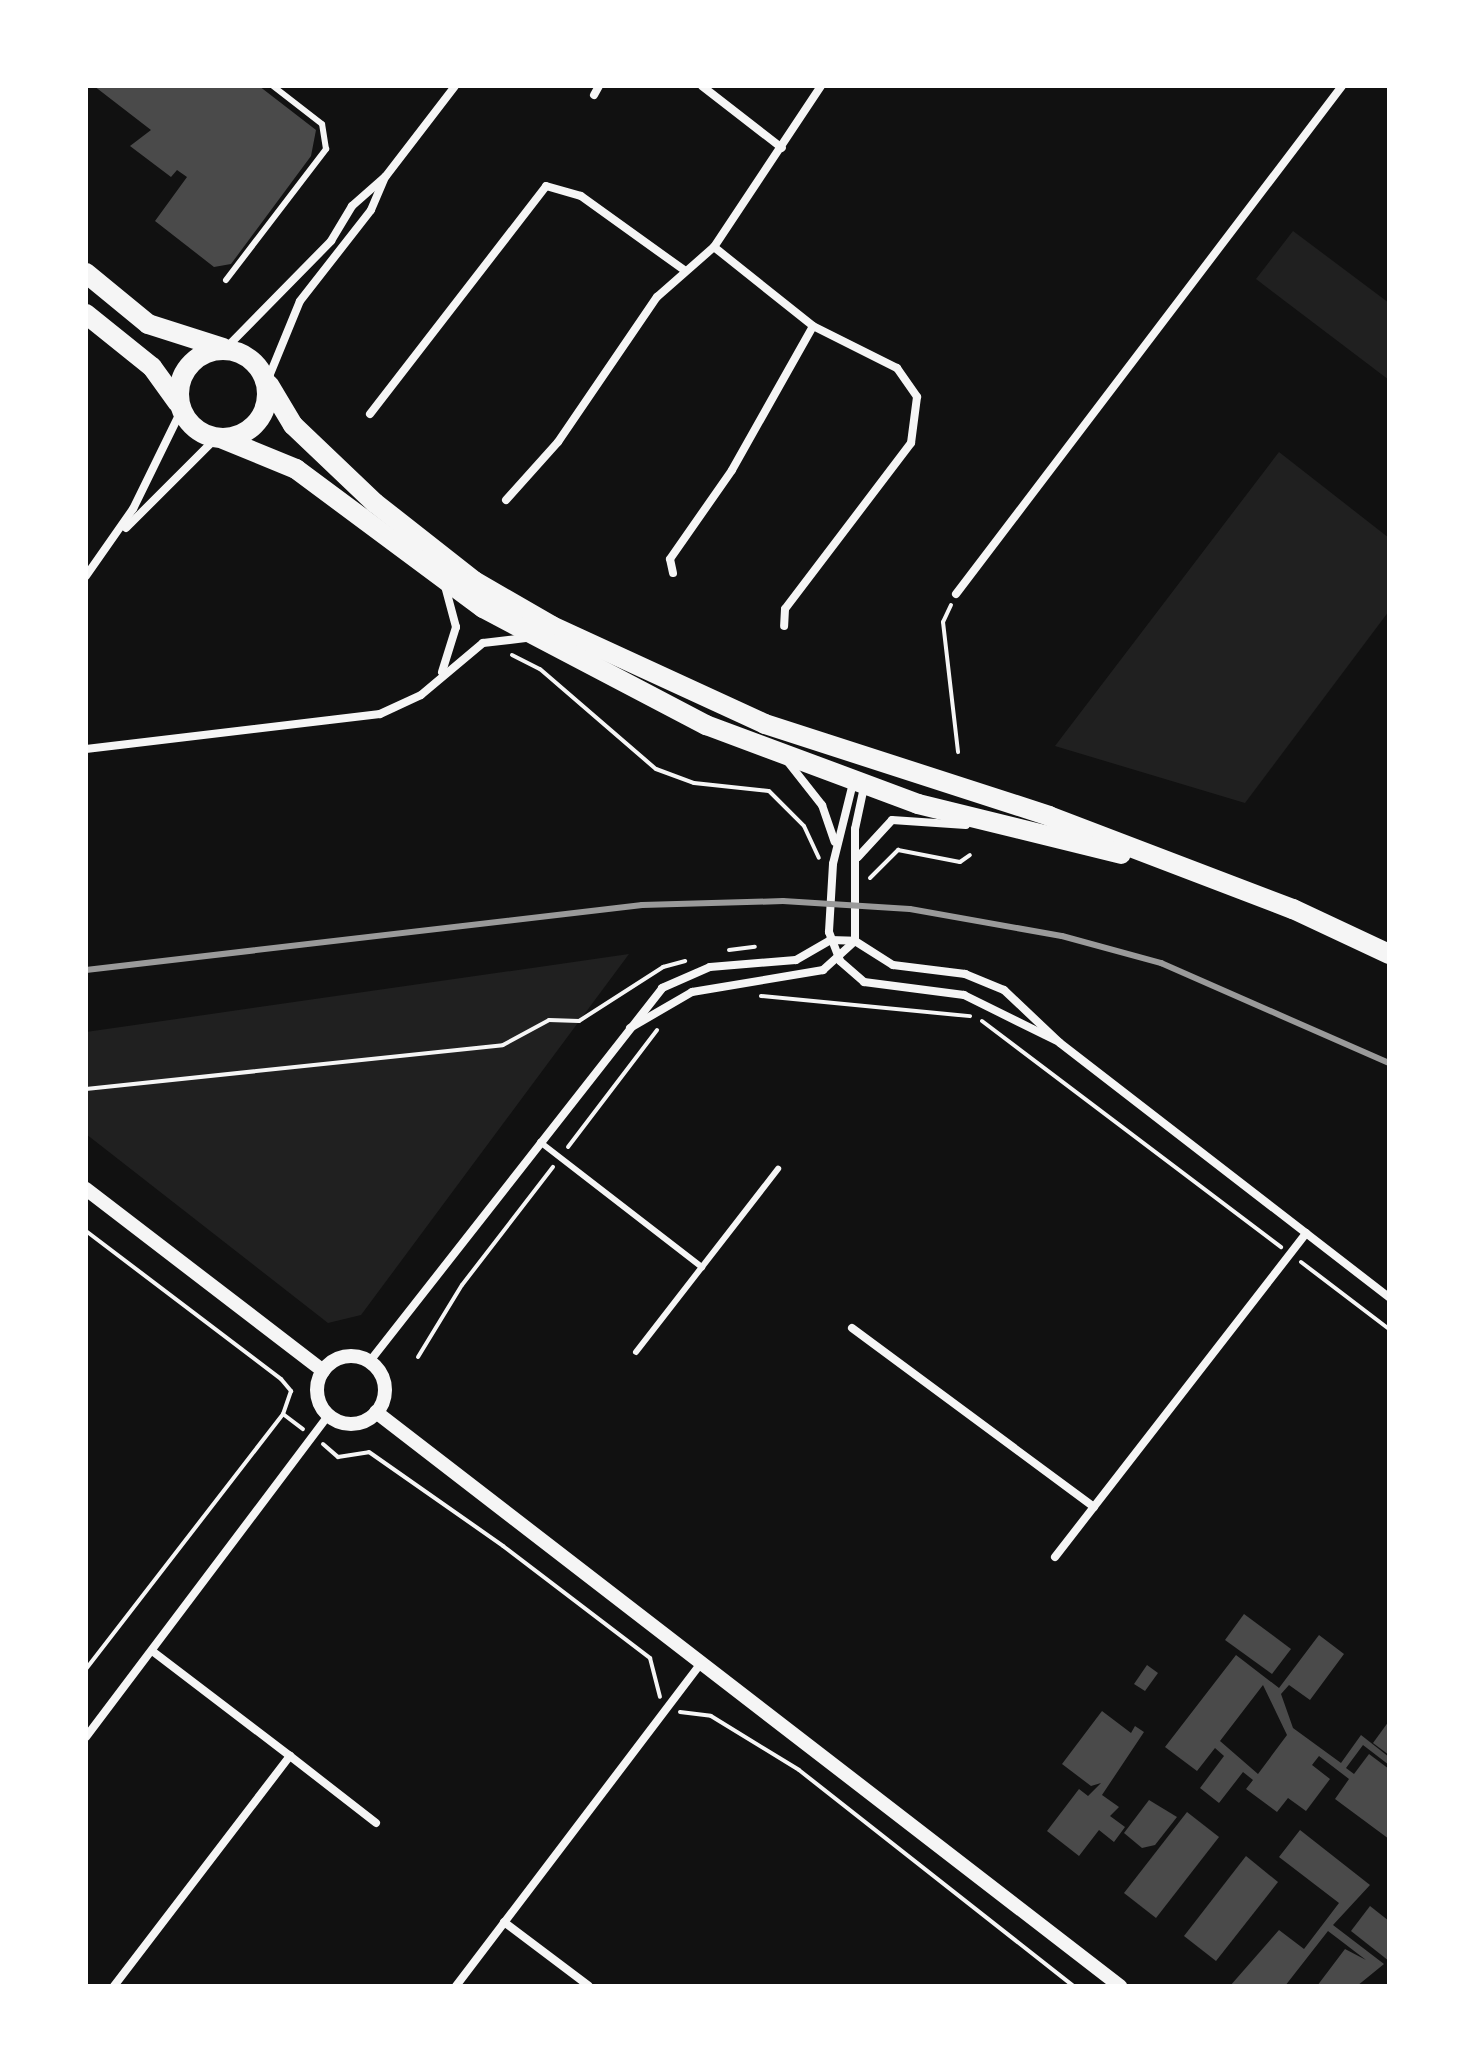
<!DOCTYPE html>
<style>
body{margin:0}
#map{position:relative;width:1475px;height:2072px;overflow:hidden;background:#111;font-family:Manrope,sans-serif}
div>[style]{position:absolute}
.green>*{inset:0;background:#202020}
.building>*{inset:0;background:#4a4a4a}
.path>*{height:4px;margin:-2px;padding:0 2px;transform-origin:2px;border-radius:2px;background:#f5f5f5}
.service>*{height:6px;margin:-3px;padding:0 3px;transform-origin:3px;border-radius:3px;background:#f5f5f5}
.minor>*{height:8px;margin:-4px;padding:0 4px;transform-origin:4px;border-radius:4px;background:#f5f5f5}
.tertiary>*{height:14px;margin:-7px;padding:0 7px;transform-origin:7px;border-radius:7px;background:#f5f5f5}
.tertiary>.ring{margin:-7px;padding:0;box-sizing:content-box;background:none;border:14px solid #f5f5f5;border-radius:50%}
.primary>*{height:20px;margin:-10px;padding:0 10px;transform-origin:10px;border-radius:10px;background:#f5f5f5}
.primary>.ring{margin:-10px;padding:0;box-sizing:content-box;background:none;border:20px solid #f5f5f5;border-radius:50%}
.rail>*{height:6px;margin:-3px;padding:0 3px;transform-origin:3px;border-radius:3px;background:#9a9a9a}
span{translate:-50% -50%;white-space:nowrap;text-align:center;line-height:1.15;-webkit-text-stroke:7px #fff;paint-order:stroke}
.frame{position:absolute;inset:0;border:88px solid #fff;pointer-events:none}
</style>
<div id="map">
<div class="green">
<i style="clip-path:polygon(1293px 231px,1389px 303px,1389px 380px,1256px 279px)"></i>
<i style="clip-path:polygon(1279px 452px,1389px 538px,1389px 611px,1245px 803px,1055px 746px)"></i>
<i style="clip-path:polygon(629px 954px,361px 1315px,328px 1323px,86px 1134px,86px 1032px)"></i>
</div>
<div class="building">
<i style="clip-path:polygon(94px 86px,259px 86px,316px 130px,311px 156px,231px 264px,214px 267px,155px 221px,187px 177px,177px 170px,171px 177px,130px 146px,151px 130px)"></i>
<i style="clip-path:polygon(1244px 1614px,1291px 1649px,1272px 1674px,1225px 1640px)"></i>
<i style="clip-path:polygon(evenodd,1319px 1635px,1344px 1654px,1310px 1700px,1289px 1685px,1281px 1694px,1293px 1728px,1341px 1763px,1361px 1735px,1389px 1757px,1389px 1765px,1363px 1745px,1346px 1768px,1354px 1774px,1369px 1754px,1389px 1769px,1389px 1839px,1335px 1799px,1349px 1779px,1319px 1756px,1312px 1765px,1330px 1779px,1306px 1811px,1288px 1798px,1277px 1812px,1246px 1789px,1253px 1780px,1243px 1772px,1219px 1803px,1200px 1788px,1224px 1756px,1215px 1748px,1197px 1771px,1165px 1747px,1236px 1655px,1279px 1688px,1319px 1635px,1263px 1685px,1287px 1735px,1258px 1774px,1220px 1741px,1263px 1685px)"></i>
<i style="clip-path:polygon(1147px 1665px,1158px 1673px,1145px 1691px,1134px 1684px)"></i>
<i style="clip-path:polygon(1102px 1711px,1131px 1733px,1135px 1726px,1144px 1732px,1102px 1795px,1119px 1807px,1110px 1816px,1125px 1827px,1114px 1842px,1099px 1830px,1079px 1856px,1047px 1831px,1079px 1789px,1088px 1796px,1101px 1783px,1091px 1786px,1062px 1764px)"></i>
<i style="clip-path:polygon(1389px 1721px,1389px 1755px,1373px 1743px)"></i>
<i style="clip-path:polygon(1149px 1800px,1177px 1817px,1155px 1845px,1142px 1848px,1124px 1833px)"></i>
<i style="clip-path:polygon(1187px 1812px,1219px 1837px,1156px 1918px,1124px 1893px)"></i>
<i style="clip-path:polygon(1300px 1830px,1370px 1885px,1333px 1925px,1384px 1964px,1357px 1986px,1317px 1986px,1345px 1949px,1366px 1960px,1328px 1931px,1285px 1986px,1230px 1986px,1279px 1930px,1304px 1949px,1339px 1903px,1279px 1857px)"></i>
<i style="clip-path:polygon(1246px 1856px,1278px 1882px,1216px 1961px,1184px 1936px)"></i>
<i style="clip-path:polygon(1370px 1906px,1389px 1921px,1389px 1961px,1351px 1931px)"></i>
</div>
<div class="path">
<i style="left:951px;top:605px;width:19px;rotate:115deg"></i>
<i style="left:943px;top:622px;width:131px;rotate:83.4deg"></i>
<i style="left:512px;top:655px;width:31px;rotate:27deg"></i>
<i style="left:540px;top:669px;width:153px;rotate:40.8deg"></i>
<i style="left:656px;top:769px;width:40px;rotate:20.2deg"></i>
<i style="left:694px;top:783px;width:75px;rotate:6.1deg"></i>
<i style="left:769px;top:791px;width:49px;rotate:45deg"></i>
<i style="left:804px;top:826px;width:35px;rotate:65deg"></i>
<i style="left:870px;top:878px;width:40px;rotate:-45deg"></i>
<i style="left:898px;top:850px;width:63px;rotate:11deg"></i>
<i style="left:960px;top:862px;width:12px;rotate:-35deg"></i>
<i style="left:729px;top:950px;width:26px;rotate:-7deg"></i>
<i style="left:761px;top:996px;width:210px;rotate:5.5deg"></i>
<i style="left:982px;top:1021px;width:375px;rotate:37.1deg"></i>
<i style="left:86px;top:1089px;width:419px;rotate:-6deg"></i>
<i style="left:503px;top:1045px;width:52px;rotate:-28.5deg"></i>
<i style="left:549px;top:1020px;width:30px;rotate:2deg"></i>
<i style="left:579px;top:1021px;width:100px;rotate:-32.7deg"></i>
<i style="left:663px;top:967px;width:23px;rotate:-15deg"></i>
<i style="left:568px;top:1147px;width:147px;rotate:-52.7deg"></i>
<i style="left:86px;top:1231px;width:245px;rotate:37.2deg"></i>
<i style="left:281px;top:1379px;width:16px;rotate:50deg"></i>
<i style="left:291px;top:1391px;width:24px;rotate:109deg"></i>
<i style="left:283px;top:1414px;width:25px;rotate:37deg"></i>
<i style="left:1301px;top:1262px;width:111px;rotate:37.3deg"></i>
<i style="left:418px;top:1357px;width:84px;rotate:-58.6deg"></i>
<i style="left:462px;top:1285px;width:149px;rotate:-52.4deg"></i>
<i style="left:323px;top:1444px;width:20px;rotate:41deg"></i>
<i style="left:338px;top:1457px;width:31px;rotate:-9deg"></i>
<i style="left:369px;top:1452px;width:164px;rotate:35deg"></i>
<i style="left:503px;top:1546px;width:185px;rotate:37.3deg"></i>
<i style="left:650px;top:1658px;width:40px;rotate:75.6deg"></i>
<i style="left:86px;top:1669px;width:322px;rotate:-52.3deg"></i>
<i style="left:680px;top:1712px;width:31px;rotate:7deg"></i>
<i style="left:711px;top:1716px;width:103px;rotate:31.5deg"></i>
<i style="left:799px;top:1770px;width:349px;rotate:38.2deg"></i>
</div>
<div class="service">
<i style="left:226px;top:280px;width:165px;rotate:-52.6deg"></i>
<i style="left:326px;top:149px;width:25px;rotate:-99deg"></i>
<i style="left:322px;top:124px;width:62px;rotate:-142.2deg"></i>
<i style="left:540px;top:1142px;width:205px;rotate:37.7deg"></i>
<i style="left:636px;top:1352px;width:232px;rotate:-52.2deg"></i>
</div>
<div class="minor">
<i style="left:702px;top:86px;width:101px;rotate:37.8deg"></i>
<i style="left:594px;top:95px;width:10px;rotate:-61deg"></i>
<i style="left:714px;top:247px;width:127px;rotate:38.6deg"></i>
<i style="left:813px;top:326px;width:94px;rotate:26.6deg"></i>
<i style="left:897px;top:368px;width:35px;rotate:55deg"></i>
<i style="left:917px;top:397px;width:46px;rotate:97.4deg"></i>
<i style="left:911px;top:443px;width:208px;rotate:127.2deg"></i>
<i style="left:785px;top:609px;width:17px;rotate:93deg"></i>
<i style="left:226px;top:348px;width:150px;rotate:-45.5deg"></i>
<i style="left:331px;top:241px;width:41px;rotate:-59deg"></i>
<i style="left:352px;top:206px;width:45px;rotate:-41.4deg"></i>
<i style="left:386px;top:176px;width:113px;rotate:-52.5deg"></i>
<i style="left:268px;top:379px;width:84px;rotate:-67.7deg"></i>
<i style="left:300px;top:301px;width:115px;rotate:-52deg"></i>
<i style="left:371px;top:210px;width:36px;rotate:-67deg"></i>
<i style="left:370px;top:414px;width:288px;rotate:-52.3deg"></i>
<i style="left:546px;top:186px;width:36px;rotate:16deg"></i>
<i style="left:581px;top:196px;width:127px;rotate:35.7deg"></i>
<i style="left:506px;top:500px;width:78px;rotate:-48.1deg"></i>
<i style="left:558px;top:442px;width:176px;rotate:-55.7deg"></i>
<i style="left:657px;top:297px;width:76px;rotate:-41.3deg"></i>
<i style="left:714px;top:247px;width:193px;rotate:-56.4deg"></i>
<i style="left:126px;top:528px;width:124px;rotate:-45deg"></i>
<i style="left:673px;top:573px;width:14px;rotate:-102deg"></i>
<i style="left:670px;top:559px;width:108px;rotate:-55.1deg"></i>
<i style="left:732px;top:470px;width:165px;rotate:-60.6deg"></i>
<i style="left:86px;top:576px;width:82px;rotate:-55deg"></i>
<i style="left:133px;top:509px;width:109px;rotate:-63.9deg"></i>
<i style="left:956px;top:594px;width:638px;rotate:-52.77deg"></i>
<i style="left:442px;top:672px;width:47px;rotate:-72.7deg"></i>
<i style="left:456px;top:627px;width:42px;rotate:-105deg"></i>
<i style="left:86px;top:749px;width:296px;rotate:-6.8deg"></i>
<i style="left:380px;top:714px;width:45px;rotate:-24.9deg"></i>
<i style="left:421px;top:695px;width:81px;rotate:-40deg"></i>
<i style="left:483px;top:643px;width:43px;rotate:-6.6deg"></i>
<i style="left:788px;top:762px;width:55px;rotate:51.7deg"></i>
<i style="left:822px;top:805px;width:39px;rotate:71deg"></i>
<i style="left:853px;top:783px;width:83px;rotate:103.9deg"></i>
<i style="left:833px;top:864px;width:68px;rotate:93.4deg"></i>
<i style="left:829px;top:932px;width:31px;rotate:69deg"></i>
<i style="left:840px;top:961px;width:32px;rotate:41deg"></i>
<i style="left:864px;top:982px;width:101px;rotate:7.4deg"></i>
<i style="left:964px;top:995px;width:106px;rotate:26.3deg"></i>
<i style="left:864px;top:787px;width:43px;rotate:102.1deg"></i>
<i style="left:855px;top:829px;width:112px;rotate:90deg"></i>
<i style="left:855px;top:941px;width:45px;rotate:32.3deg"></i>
<i style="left:893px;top:965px;width:73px;rotate:7.1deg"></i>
<i style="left:965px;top:974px;width:42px;rotate:22.3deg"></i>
<i style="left:1004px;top:990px;width:77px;rotate:43.4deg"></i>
<i style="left:1060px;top:1043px;width:416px;rotate:37.7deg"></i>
<i style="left:858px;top:857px;width:50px;rotate:-47.4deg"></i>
<i style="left:892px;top:820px;width:74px;rotate:3.9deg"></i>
<i style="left:630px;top:1028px;width:72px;rotate:-30.1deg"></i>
<i style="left:692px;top:992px;width:133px;rotate:-9.5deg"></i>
<i style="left:823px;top:970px;width:43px;rotate:-42.2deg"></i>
<i style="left:852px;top:1328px;width:301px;rotate:36.5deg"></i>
<i style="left:370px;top:1361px;width:474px;rotate:-51.9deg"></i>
<i style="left:662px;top:988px;width:52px;rotate:-23.6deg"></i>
<i style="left:710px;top:967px;width:86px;rotate:-4.7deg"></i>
<i style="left:796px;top:960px;width:39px;rotate:-30deg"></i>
<i style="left:830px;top:940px;width:25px;rotate:2deg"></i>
<i style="left:1055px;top:1557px;width:410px;rotate:-52.2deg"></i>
<i style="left:86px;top:1737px;width:402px;rotate:-53deg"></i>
<i style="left:290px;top:1756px;width:109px;rotate:37.9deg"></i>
<i style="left:504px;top:1922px;width:106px;rotate:37deg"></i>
<i style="left:114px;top:1986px;width:290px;rotate:-52.6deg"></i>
<i style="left:290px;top:1756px;width:173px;rotate:-142.7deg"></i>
<i style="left:456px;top:1986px;width:404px;rotate:-52.8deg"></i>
</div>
<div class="tertiary">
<i style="left:86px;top:1189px;width:299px;rotate:37.5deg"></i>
<i class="ring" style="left:317px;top:1356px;width:54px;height:54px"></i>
<i style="left:376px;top:1412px;width:940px;rotate:37.65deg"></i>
</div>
<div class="primary">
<i style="left:86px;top:273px;width:80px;rotate:39.4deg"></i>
<i style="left:148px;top:324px;width:79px;rotate:17.7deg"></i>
<i style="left:86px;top:314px;width:85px;rotate:38.8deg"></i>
<i style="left:152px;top:367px;width:44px;rotate:54.2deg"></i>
<i class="ring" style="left:179px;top:350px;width:68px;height:68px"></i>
<i style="left:269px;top:385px;width:47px;rotate:59deg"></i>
<i style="left:293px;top:425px;width:113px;rotate:43.6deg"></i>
<i style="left:375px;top:503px;width:126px;rotate:38.2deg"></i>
<i style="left:474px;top:581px;width:90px;rotate:30deg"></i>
<i style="left:552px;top:626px;width:234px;rotate:24.7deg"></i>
<i style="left:765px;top:724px;width:299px;rotate:17.9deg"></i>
<i style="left:1049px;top:816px;width:261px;rotate:20.9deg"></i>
<i style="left:1293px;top:909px;width:106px;rotate:25.1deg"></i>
<i style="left:223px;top:439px;width:79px;rotate:22.3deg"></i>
<i style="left:296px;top:469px;width:233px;rotate:36.6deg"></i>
<i style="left:483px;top:608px;width:252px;rotate:27.7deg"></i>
<i style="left:706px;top:725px;width:226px;rotate:20.4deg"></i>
<i style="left:918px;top:804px;width:209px;rotate:13.8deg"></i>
</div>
<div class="rail">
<i style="left:86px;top:970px;width:560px;rotate:-6.67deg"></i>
<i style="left:642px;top:905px;width:141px;rotate:-1.6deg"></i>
<i style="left:783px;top:901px;width:127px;rotate:3.6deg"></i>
<i style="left:910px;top:909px;width:154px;rotate:10.1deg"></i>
<i style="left:1062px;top:936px;width:103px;rotate:15.3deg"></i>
<i style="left:1161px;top:963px;width:249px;rotate:23.7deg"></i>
</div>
<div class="frame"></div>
</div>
